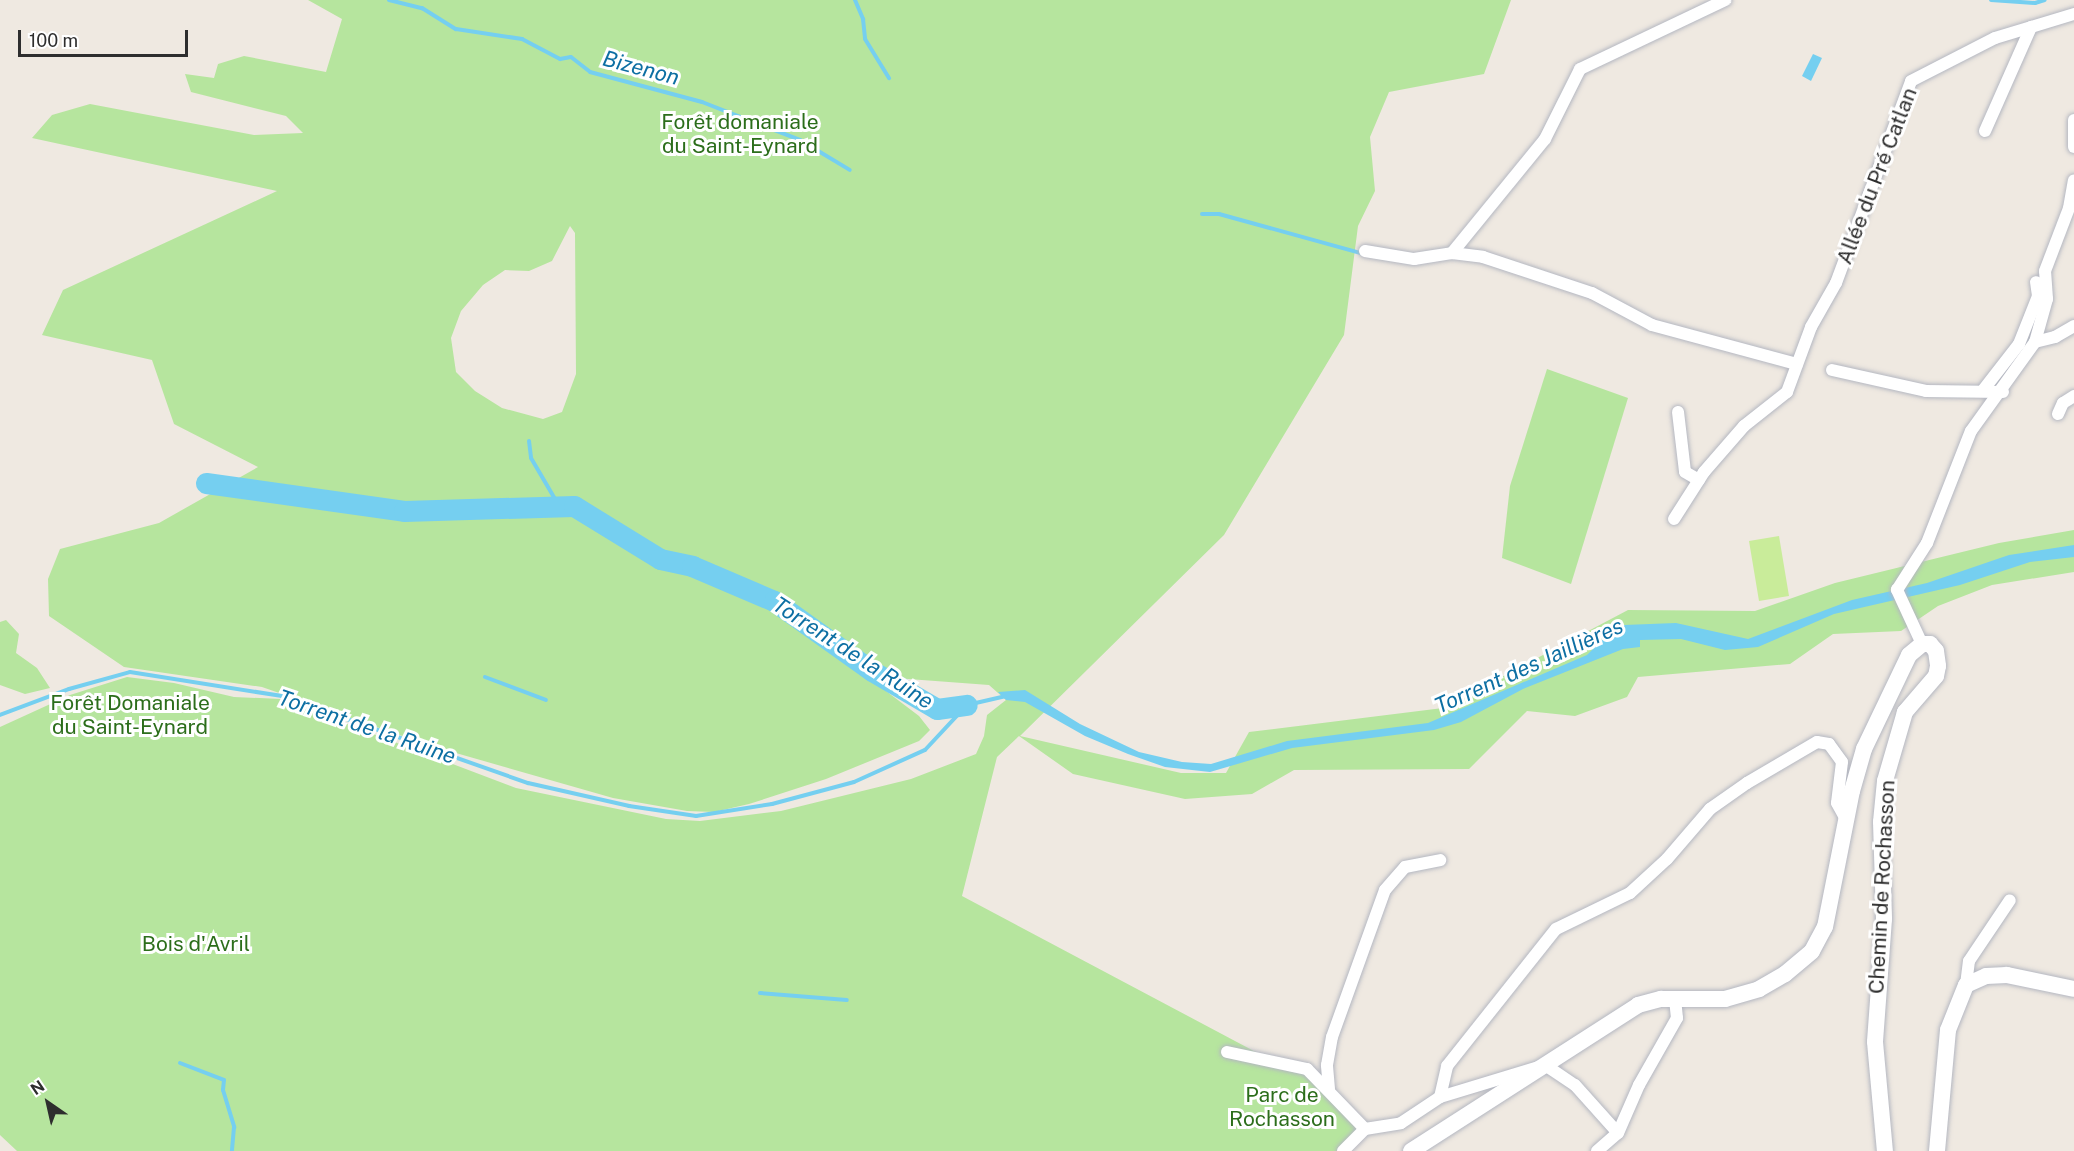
<!DOCTYPE html>
<meta charset="utf-8">
<style>
body{margin:0}
#map{position:relative;width:2074px;height:1151px;overflow:hidden;background:#efe9e1;font-family:"Public Sans",sans-serif}
div>[style]{position:absolute}
.green>*{inset:0;background:#b6e59e}
.pitch>*{inset:0;background:#c9ec9a}
.water>*{inset:0;background:#75cff0}
.stream>*{height:4px;margin:-2px;padding:0 2px;transform-origin:2px;border-radius:2px;background:#75cff0}
.river>*{height:21px;margin:-10.5px;padding:0 10.5px;transform-origin:10.5px;border-radius:10.5px;background:#75cff0}
.roads{filter:drop-shadow(0 0 2px #b4b7c1) drop-shadow(0 0 2px #b4b7c1)}
.street>*{height:12px;margin:-6px;padding:0 6px;transform-origin:6px;border-radius:6px;background:#fff}
.secondary>*{height:16px;margin:-8px;padding:0 8px;transform-origin:8px;border-radius:8px;background:#fff}
span{translate:-50% -50%;white-space:nowrap;text-align:center;line-height:1.15;-webkit-text-stroke:6px #fff;paint-order:stroke}
.park-label{font-size:21px;color:#2c6e1b}
.street-label{font-size:21px;color:#2e2e2e}
.water-label{font-size:22px;color:#0d6fa3;font-style:italic}
.north{position:absolute;left:18px;top:1073px;width:60px;height:60px;-webkit-text-stroke:4px #fff;paint-order:stroke;rotate:326deg;font-size:16px;font-weight:700;line-height:24px;text-align:center;color:#2e2e2e}
.north::after{content:'';display:block;margin:auto;width:21px;height:27px;background:#2e2e2e;clip-path:polygon(50% 0,100% 100%,50% 72%,0 100%)}
.scale{position:absolute;left:18px;top:30px;width:170px;height:27px;box-sizing:border-box;border:3px solid #2e2e2e;border-top:0;padding-left:8px;font-size:18px;line-height:21px;white-space:nowrap;color:#2e2e2e;-webkit-text-stroke:4px #fff;paint-order:stroke}
</style>
<div id="map">
<div class="green">
<i style="clip-path:polygon(evenodd,308px 0,1511px 0,1484px 74px,1389px 92px,1370px 137px,1375px 191px,1358px 226px,1344px 335px,1224px 535px,1020px 736px,1181px 773px,1226px 773px,1249px 732px,1443px 708px,1628px 610px,1755px 611px,1835px 583px,1999px 543px,2074px 530px,2074px 572px,1992px 585px,1938px 606px,1901px 631px,1833px 634px,1790px 664px,1638px 677px,1627px 697px,1575px 716px,1527px 711px,1469px 769px,1294px 770px,1252px 794px,1185px 799px,1073px 774px,1019px 736px,997px 757px,962px 896px,1267px 1058px,1296px 1065px,1365px 1129px,1343px 1151px,17px 1151px,0 1135px,0 727px,70px 695px,127px 677px,174px 683px,234px 697px,281px 699px,516px 788px,666px 819px,700px 821px,781px 811px,911px 779px,976px 754px,984px 736px,987px 715px,1006px 700px,989px 685px,895px 678px,869px 662px,882px 688px,919px 716px,930px 730px,919px 741px,826px 779px,749px 804px,714px 812px,687px 811px,613px 798px,428px 745px,262px 687px,124px 667px,49px 616px,48px 579px,60px 549px,159px 523px,258px 467px,174px 424px,152px 360px,42px 335px,63px 290px,277px 191px,32px 138px,52px 115px,90px 104px,254px 135px,303px 133px,286px 116px,191px 92px,185px 74px,214px 78px,218px 64px,244px 56px,326px 72px,342px 19px,308px 0,570px 226px,575px 233px,576px 374px,562px 412px,543px 419px,502px 408px,475px 391px,456px 372px,451px 338px,461px 311px,483px 285px,505px 270px,529px 271px,552px 261px,570px 226px)"></i>
<i style="clip-path:polygon(1547px 369px,1628px 398px,1571px 584px,1502px 558px,1510px 486px)"></i>
<i style="clip-path:polygon(6px 620px,19px 634px,16px 653px,37px 668px,50px 688px,25px 694px,0 685px,0 622px)"></i>
</div>
<div class="pitch">
<i style="clip-path:polygon(1779px 536px,1789px 596px,1759px 601px,1749px 541px)"></i>
</div>
<div class="water">
<i style="clip-path:polygon(1813px 54px,1822px 58px,1811px 81px,1802px 76px)"></i>
<i style="clip-path:polygon(2074px 545px,2074px 557px,2030px 562px,1960px 585px,1834px 614px,1758px 647px,1725px 650px,1681px 639px,1640px 640px,1640px 647px,1623px 649px,1523px 689px,1461px 722px,1434px 730px,1292px 748px,1210px 772px,1165px 767px,1128px 754px,1085px 736px,1025px 702px,1006px 700px,998px 692px,1025px 690px,1080px 724px,1139px 752px,1182px 762px,1211px 764px,1287px 741px,1428px 723px,1587px 655px,1611px 631px,1624px 625px,1676px 623px,1748px 639px,1852px 600px,1927px 583px,2009px 555px)"></i>
</div>
<div class="stream">
<i style="left:389px;top:0;width:34px;rotate:14deg"></i>
<i style="left:422px;top:8px;width:40px;rotate:32deg"></i>
<i style="left:456px;top:29px;width:67px;rotate:8.6deg"></i>
<i style="left:522px;top:39px;width:43px;rotate:27.8deg"></i>
<i style="left:560px;top:59px;width:11px;rotate:-10deg"></i>
<i style="left:571px;top:57px;width:24px;rotate:38deg"></i>
<i style="left:590px;top:72px;width:116px;rotate:15deg"></i>
<i style="left:702px;top:102px;width:105px;rotate:21.2deg"></i>
<i style="left:800px;top:140px;width:58px;rotate:31deg"></i>
<i style="left:855px;top:0;width:21px;rotate:67deg"></i>
<i style="left:863px;top:19px;width:20px;rotate:84deg"></i>
<i style="left:865px;top:39px;width:46px;rotate:58.4deg"></i>
<i style="left:1991px;top:0;width:44px;rotate:3.9deg"></i>
<i style="left:2035px;top:3px;width:10px;rotate:-17deg"></i>
<i style="left:1202px;top:214px;width:17px"></i>
<i style="left:1219px;top:214px;width:150px;rotate:15.4deg"></i>
<i style="left:529px;top:441px;width:17px;rotate:83deg"></i>
<i style="left:531px;top:458px;width:56px;rotate:59.7deg"></i>
<i style="left:485px;top:677px;width:65px;rotate:20.7deg"></i>
<i style="left:0;top:715px;width:74px;rotate:-20.6deg"></i>
<i style="left:69px;top:689px;width:63px;rotate:-15.6deg"></i>
<i style="left:130px;top:672px;width:154px;rotate:9deg"></i>
<i style="left:282px;top:696px;width:261px;rotate:19.5deg"></i>
<i style="left:528px;top:783px;width:104px;rotate:12.8deg"></i>
<i style="left:629px;top:806px;width:68px;rotate:8.5deg"></i>
<i style="left:696px;top:816px;width:77px;rotate:-9deg"></i>
<i style="left:772px;top:804px;width:85px;rotate:-15deg"></i>
<i style="left:854px;top:782px;width:78px;rotate:-24.3deg"></i>
<i style="left:925px;top:750px;width:62px;rotate:-47deg"></i>
<i style="left:967px;top:705px;width:39px;rotate:-13deg"></i>
<i style="left:760px;top:993px;width:87px;rotate:4.6deg"></i>
<i style="left:180px;top:1063px;width:47px;rotate:21.1deg"></i>
<i style="left:224px;top:1080px;width:10px;rotate:96deg"></i>
<i style="left:223px;top:1090px;width:39px;rotate:73deg"></i>
<i style="left:234px;top:1127px;width:24px;rotate:95deg"></i>
</div>
<div class="river">
<i style="left:206px;top:483px;width:200px;rotate:8deg"></i>
<i style="left:404px;top:511px;width:170px;rotate:-1.7deg"></i>
<i style="left:574px;top:506px;width:101px;rotate:31.6deg"></i>
<i style="left:660px;top:559px;width:33px;rotate:12deg"></i>
<i style="left:692px;top:566px;width:89px;rotate:23.1deg"></i>
<i style="left:774px;top:601px;width:120px;rotate:35.5deg"></i>
<i style="left:872px;top:671px;width:75px;rotate:30.3deg"></i>
<i style="left:937px;top:709px;width:30px;rotate:-8deg"></i>
</div>
<div class="roads">
<div class="street">
<i style="left:2074px;top:120px;width:27px;rotate:90deg"></i>
<i style="left:1985px;top:131px;width:114px;rotate:-66.1deg"></i>
<i style="left:1365px;top:251px;width:50px;rotate:9.3deg"></i>
<i style="left:1414px;top:259px;width:38px;rotate:-9deg"></i>
<i style="left:1452px;top:253px;width:31px;rotate:7deg"></i>
<i style="left:1483px;top:257px;width:115px;rotate:18.3deg"></i>
<i style="left:1592px;top:293px;width:68px;rotate:28.1deg"></i>
<i style="left:1652px;top:325px;width:150px;rotate:15.1deg"></i>
<i style="left:1452px;top:253px;width:147px;rotate:-50.8deg"></i>
<i style="left:1545px;top:139px;width:78px;rotate:-63.4deg"></i>
<i style="left:1580px;top:69px;width:161px;rotate:-25.4deg"></i>
<i style="left:2035px;top:342px;width:21px;rotate:-14deg"></i>
<i style="left:2055px;top:337px;width:22px;rotate:-30deg"></i>
<i style="left:1832px;top:370px;width:96px;rotate:12.6deg"></i>
<i style="left:1926px;top:391px;width:77px;rotate:0.7deg"></i>
<i style="left:1984px;top:389px;width:57px;rotate:-52.1deg"></i>
<i style="left:2019px;top:344px;width:52px;rotate:-68.4deg"></i>
<i style="left:2038px;top:296px;width:14px;rotate:-98deg"></i>
<i style="left:1678px;top:412px;width:60px;rotate:83.3deg"></i>
<i style="left:1685px;top:472px;width:16px;rotate:30deg"></i>
<i style="left:2058px;top:414px;width:12px;rotate:-66deg"></i>
<i style="left:2063px;top:403px;width:13px;rotate:-32deg"></i>
<i style="left:1674px;top:519px;width:56px;rotate:-57.4deg"></i>
<i style="left:1704px;top:472px;width:61px;rotate:-49deg"></i>
<i style="left:1744px;top:426px;width:55px;rotate:-38.3deg"></i>
<i style="left:1787px;top:392px;width:69px;rotate:-69.7deg"></i>
<i style="left:1811px;top:327px;width:51px;rotate:-60.4deg"></i>
<i style="left:1836px;top:283px;width:215px;rotate:-69.6deg"></i>
<i style="left:1911px;top:81px;width:94px;rotate:-27.1deg"></i>
<i style="left:1995px;top:38px;width:83px;rotate:-16.9deg"></i>
<i style="left:1922px;top:644px;width:60px;rotate:-114.8deg"></i>
<i style="left:1897px;top:590px;width:56px;rotate:-57.4deg"></i>
<i style="left:1927px;top:543px;width:120px;rotate:-68.6deg"></i>
<i style="left:1971px;top:431px;width:110px;rotate:-54.3deg"></i>
<i style="left:2035px;top:342px;width:45px;rotate:-74.4deg"></i>
<i style="left:2047px;top:299px;width:28px;rotate:-94deg"></i>
<i style="left:2045px;top:271px;width:67px;rotate:-69.1deg"></i>
<i style="left:2069px;top:208px;width:28px;rotate:-80deg"></i>
<i style="left:1966px;top:985px;width:24px;rotate:-83deg"></i>
<i style="left:1969px;top:961px;width:73px;rotate:-56.1deg"></i>
<i style="left:1227px;top:1052px;width:82px;rotate:12deg"></i>
<i style="left:1307px;top:1069px;width:83px;rotate:46deg"></i>
<i style="left:1329px;top:1089px;width:24px;rotate:-95deg"></i>
<i style="left:1327px;top:1065px;width:28px;rotate:-80deg"></i>
<i style="left:1332px;top:1037px;width:156px;rotate:-70.2deg"></i>
<i style="left:1385px;top:890px;width:30px;rotate:-49deg"></i>
<i style="left:1405px;top:867px;width:36px;rotate:-11deg"></i>
<i style="left:1440px;top:1097px;width:110px;rotate:-16.9deg"></i>
<i style="left:1545px;top:1065px;width:36px;rotate:34deg"></i>
<i style="left:1575px;top:1085px;width:64px;rotate:48.1deg"></i>
<i style="left:1343px;top:1151px;width:31px;rotate:-45deg"></i>
<i style="left:1365px;top:1129px;width:36px;rotate:-9deg"></i>
<i style="left:1401px;top:1123px;width:47px;rotate:-33.7deg"></i>
<i style="left:1440px;top:1097px;width:32px;rotate:-77deg"></i>
<i style="left:1447px;top:1066px;width:175px;rotate:-51.5deg"></i>
<i style="left:1556px;top:929px;width:82px;rotate:-25.9deg"></i>
<i style="left:1630px;top:893px;width:50px;rotate:-42.6deg"></i>
<i style="left:1667px;top:859px;width:66px;rotate:-49.3deg"></i>
<i style="left:1710px;top:809px;width:45px;rotate:-35.1deg"></i>
<i style="left:1747px;top:783px;width:81px;rotate:-30.4deg"></i>
<i style="left:1817px;top:742px;width:12px;rotate:9deg"></i>
<i style="left:1829px;top:744px;width:22px;rotate:54deg"></i>
<i style="left:1842px;top:762px;width:41px;rotate:97deg"></i>
<i style="left:1837px;top:803px;width:18px;rotate:61deg"></i>
<i style="left:1597px;top:1151px;width:28px;rotate:-41deg"></i>
<i style="left:1618px;top:1133px;width:52px;rotate:-66.4deg"></i>
<i style="left:1639px;top:1085px;width:77px;rotate:-60.4deg"></i>
<i style="left:1677px;top:1018px;width:20px;rotate:-96deg"></i>
</div>
<div class="secondary">
<i style="left:1411px;top:1151px;width:270px;rotate:-32.7deg"></i>
<i style="left:1638px;top:1005px;width:24px;rotate:-15deg"></i>
<i style="left:1661px;top:999px;width:64px"></i>
<i style="left:1725px;top:999px;width:35px;rotate:-16deg"></i>
<i style="left:1759px;top:989px;width:30px;rotate:-30deg"></i>
<i style="left:1785px;top:974px;width:35px;rotate:-40deg"></i>
<i style="left:1812px;top:951px;width:27px;rotate:-62deg"></i>
<i style="left:1825px;top:927px;width:139px;rotate:-78.8deg"></i>
<i style="left:1852px;top:791px;width:44px;rotate:-74.1deg"></i>
<i style="left:1864px;top:749px;width:104px;rotate:-64.4deg"></i>
<i style="left:1909px;top:655px;width:17px;rotate:-40deg"></i>
<i style="left:1922px;top:644px;width:8px"></i>
<i style="left:1930px;top:644px;width:9px;rotate:49deg"></i>
<i style="left:1936px;top:651px;width:15px;rotate:82deg"></i>
<i style="left:1938px;top:666px;width:10px;rotate:101deg"></i>
<i style="left:1936px;top:676px;width:48px;rotate:130.7deg"></i>
<i style="left:1905px;top:712px;width:72px;rotate:106.2deg"></i>
<i style="left:1885px;top:781px;width:41px;rotate:95.6deg"></i>
<i style="left:1881px;top:822px;width:97px;rotate:88.2deg"></i>
<i style="left:1884px;top:919px;width:123px;rotate:94.2deg"></i>
<i style="left:1875px;top:1042px;width:109px;rotate:84.8deg"></i>
<i style="left:1937px;top:1151px;width:121px;rotate:-84.8deg"></i>
<i style="left:1948px;top:1030px;width:48px;rotate:-68.2deg"></i>
<i style="left:1966px;top:985px;width:22px;rotate:-24deg"></i>
<i style="left:1986px;top:976px;width:21px;rotate:-3deg"></i>
<i style="left:2007px;top:975px;width:68px;rotate:11.8deg"></i>
</div>
</div>
<div class="park-label">
<span style="left:740px;top:134px">Forêt domaniale<br>du Saint-Eynard</span>
<span style="left:130px;top:715px">Forêt Domaniale<br>du Saint-Eynard</span>
<span style="left:196px;top:944px">Bois d'Avril</span>
<span style="left:1282px;top:1107px">Parc de<br>Rochasson</span>
</div>
<div class="street-label">
<span style="left:1877px;top:176px;rotate:-69deg">Allée du Pré Catlan</span>
<span style="left:1882px;top:887px;rotate:-87deg">Chemin de Rochasson</span>
</div>
<div class="water-label">
<span style="left:641px;top:68px;rotate:15deg">Bizenon</span>
<span style="left:853px;top:653px;rotate:33deg">Torrent de la Ruine</span>
<span style="left:1529px;top:666px;rotate:-24deg">Torrent des Jaillières</span>
<span style="left:367px;top:727px;rotate:19deg">Torrent de la Ruine</span>
</div>
<div class="north">N</div>
<div class="scale">100 m</div>
</div>
